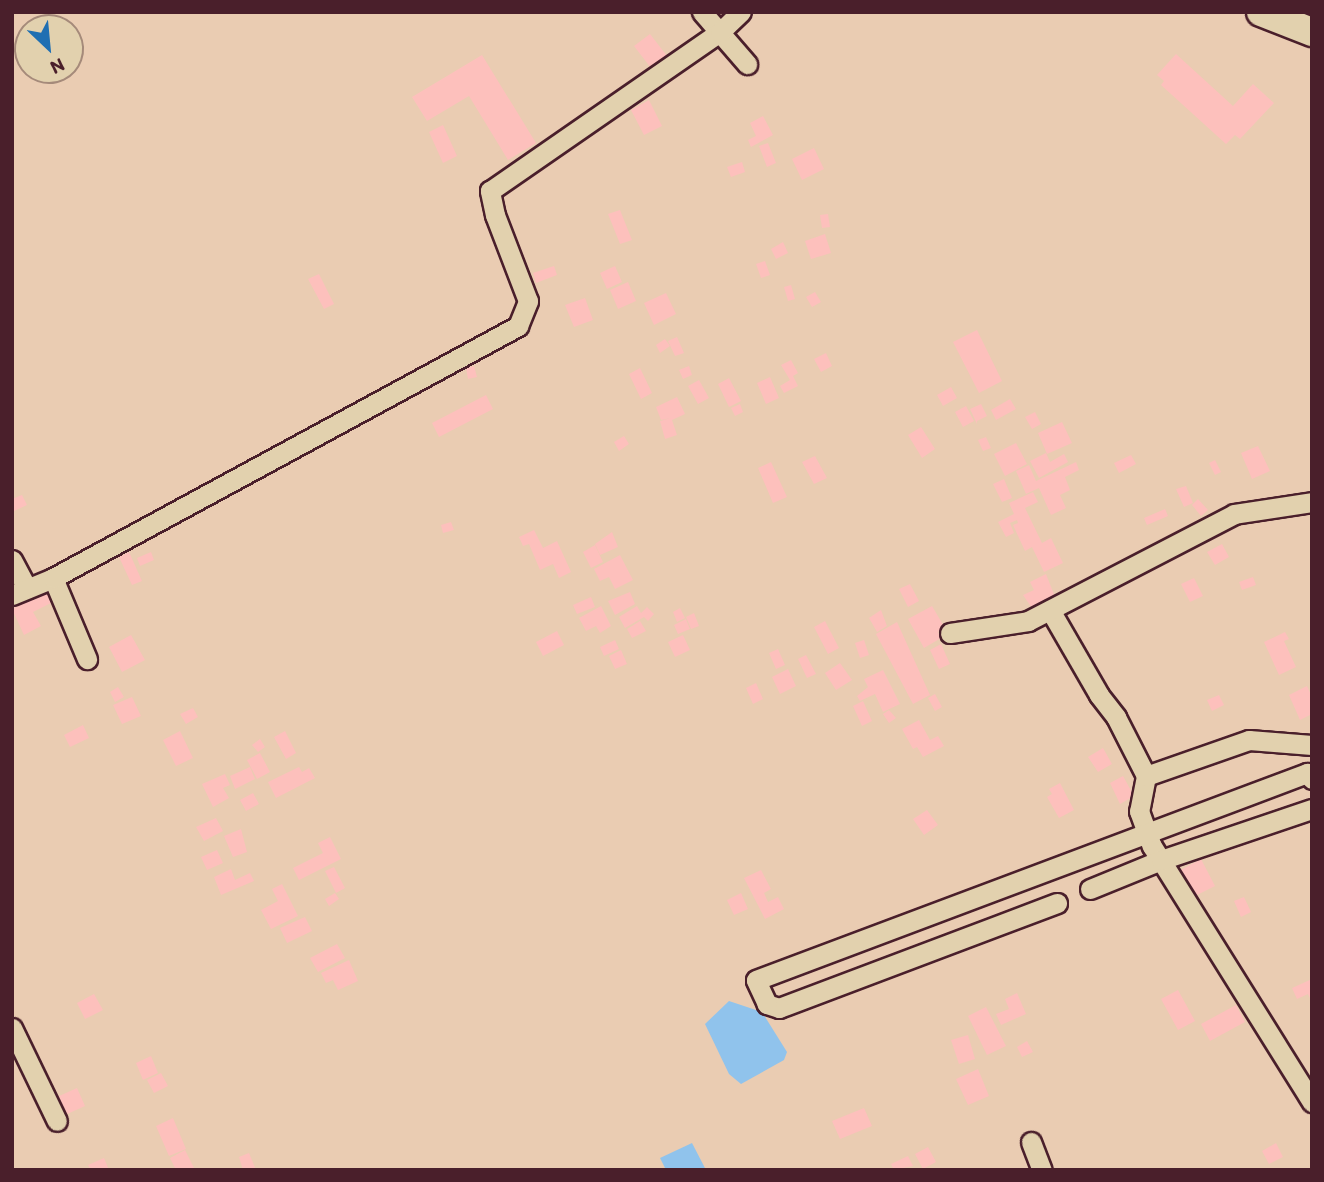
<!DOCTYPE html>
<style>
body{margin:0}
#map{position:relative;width:1324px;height:1182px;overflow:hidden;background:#eaccb2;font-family:Itim,sans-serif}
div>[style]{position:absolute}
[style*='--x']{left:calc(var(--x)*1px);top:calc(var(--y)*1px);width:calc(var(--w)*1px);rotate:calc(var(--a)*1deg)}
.water>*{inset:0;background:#90c3ec}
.building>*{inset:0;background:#fdc0bc}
.roads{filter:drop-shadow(2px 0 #4a1f2b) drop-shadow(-2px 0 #4a1f2b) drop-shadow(0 2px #4a1f2b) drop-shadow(0 -2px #4a1f2b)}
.minor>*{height:19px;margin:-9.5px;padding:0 9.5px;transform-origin:9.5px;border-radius:9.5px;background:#e2d1ae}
.highway>*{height:28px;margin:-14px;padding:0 14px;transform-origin:14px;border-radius:14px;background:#e2d1ae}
span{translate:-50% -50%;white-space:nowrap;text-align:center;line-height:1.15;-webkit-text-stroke:5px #e2d1ae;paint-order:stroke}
.frame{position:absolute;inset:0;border:14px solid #4a1f2b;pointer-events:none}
.north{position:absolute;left:14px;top:14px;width:70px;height:70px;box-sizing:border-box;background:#e2d1ae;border:2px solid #a58a7a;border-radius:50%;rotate:154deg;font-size:19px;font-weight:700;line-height:28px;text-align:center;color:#4a1f2b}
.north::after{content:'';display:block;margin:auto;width:24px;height:32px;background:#1f6fb2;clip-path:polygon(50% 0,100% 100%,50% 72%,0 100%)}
</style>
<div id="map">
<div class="water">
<div style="clip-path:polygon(729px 1001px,762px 1012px,787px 1052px,784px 1060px,741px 1084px,729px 1074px,705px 1024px)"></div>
<div style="clip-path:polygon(692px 1143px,706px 1170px,666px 1170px,660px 1158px)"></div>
</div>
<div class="building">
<div style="clip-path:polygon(650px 34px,667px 56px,651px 68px,634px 46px)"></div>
<div style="clip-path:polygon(1176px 54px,1233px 106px,1253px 84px,1274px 103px,1240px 139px,1235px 135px,1226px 144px,1161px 85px,1164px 81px,1157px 75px)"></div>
<div style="clip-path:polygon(482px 55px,536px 143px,508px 160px,469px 96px,427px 121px,412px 97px)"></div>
<div style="clip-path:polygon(649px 100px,662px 126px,644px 135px,631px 110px)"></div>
<div style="clip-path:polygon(763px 116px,773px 135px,751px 147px,748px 140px,756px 136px,750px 123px)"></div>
<div style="clip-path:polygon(443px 125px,457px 156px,443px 163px,429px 132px)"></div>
<div style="clip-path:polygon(768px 143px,776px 163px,767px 167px,759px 146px)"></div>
<div style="clip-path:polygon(814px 148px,824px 169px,802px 180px,792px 159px)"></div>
<div style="clip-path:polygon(742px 162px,745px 172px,731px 177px,727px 167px)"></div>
<div style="clip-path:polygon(620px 210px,632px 240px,620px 244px,608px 214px)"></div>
<div style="clip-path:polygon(828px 214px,830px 227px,822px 228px,820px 215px)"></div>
<div style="clip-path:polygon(825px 234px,831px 253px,811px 259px,805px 241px)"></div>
<div style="clip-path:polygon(783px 242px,788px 253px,776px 259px,771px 249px)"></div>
<div style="clip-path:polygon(765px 261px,770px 275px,761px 278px,756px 264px)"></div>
<div style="clip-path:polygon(554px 266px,557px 275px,536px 283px,533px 273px)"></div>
<div style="clip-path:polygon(615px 266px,622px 282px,607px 289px,600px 273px)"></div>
<div style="clip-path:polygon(319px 274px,334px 304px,324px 309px,308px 279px)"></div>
<div style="clip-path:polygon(628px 282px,636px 301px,618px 309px,610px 290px)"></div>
<div style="clip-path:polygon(791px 285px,795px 299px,788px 301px,784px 287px)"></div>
<div style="clip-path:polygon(815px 292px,821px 302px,812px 307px,806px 297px)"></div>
<div style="clip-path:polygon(666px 293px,676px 314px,654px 325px,644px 303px)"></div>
<div style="clip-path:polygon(585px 298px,593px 320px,574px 327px,565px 305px)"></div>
<div style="clip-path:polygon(977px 330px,1002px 381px,979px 393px,953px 342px)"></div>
<div style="clip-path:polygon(677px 337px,684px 353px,675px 356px,668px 341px)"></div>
<div style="clip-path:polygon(665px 339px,670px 346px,660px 353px,656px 345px)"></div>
<div style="clip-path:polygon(826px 353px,832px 366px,821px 372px,814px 359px)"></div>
<div style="clip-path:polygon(791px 360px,798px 373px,793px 376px,798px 386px,784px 393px,780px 386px,790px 380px,781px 365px)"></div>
<div style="clip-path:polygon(474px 366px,477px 377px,468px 379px,466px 368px)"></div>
<div style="clip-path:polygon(689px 366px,692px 375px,683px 379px,679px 370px)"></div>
<div style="clip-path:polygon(640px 368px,652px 393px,641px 399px,629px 374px)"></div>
<div style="clip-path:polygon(770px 377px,779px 398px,766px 404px,757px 383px)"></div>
<div style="clip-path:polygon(729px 378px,741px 401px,729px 407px,718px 384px)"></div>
<div style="clip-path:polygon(699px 380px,709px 398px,698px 404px,688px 386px)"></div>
<div style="clip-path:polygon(951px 387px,957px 398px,943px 406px,937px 395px)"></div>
<div style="clip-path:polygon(486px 395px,493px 409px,439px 437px,432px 423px)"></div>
<div style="clip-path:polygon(677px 397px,685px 414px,672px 420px,677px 435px,665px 439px,660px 421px,671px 418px,661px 420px,656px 407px)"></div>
<div style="clip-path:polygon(1010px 399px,1016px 409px,996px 420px,991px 410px)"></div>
<div style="clip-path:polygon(740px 404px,743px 412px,735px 416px,731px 408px)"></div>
<div style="clip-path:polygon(981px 404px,987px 416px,977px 421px,977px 424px,970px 409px)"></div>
<div style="clip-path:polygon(966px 406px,974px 421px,963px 427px,955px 412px)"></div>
<div style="clip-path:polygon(1035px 412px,1041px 424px,1032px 429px,1025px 417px)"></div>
<div style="clip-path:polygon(1062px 422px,1072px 443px,1047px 454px,1038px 433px)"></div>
<div style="clip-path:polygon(921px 427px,935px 449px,922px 458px,908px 435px)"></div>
<div style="clip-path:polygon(624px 436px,629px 444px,619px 451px,614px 442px)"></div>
<div style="clip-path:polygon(986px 437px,991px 448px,983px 451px,978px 440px)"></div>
<div style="clip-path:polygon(1016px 443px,1027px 464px,1005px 476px,994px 454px)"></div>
<div style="clip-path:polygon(1258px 446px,1270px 471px,1252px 479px,1241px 453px)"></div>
<div style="clip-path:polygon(1046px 453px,1050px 462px,1064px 454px,1068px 462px,1039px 478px,1030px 461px)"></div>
<div style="clip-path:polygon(1131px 455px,1136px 464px,1119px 473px,1114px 463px)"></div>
<div style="clip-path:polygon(815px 456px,827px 478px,814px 484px,802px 462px)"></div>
<div style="clip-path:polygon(1215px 460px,1221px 472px,1215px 475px,1209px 463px)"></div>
<div style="clip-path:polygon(771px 462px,787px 497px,773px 503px,758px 468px)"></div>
<div style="clip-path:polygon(1076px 462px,1079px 470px,1065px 477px,1070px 490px,1060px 495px,1066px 508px,1051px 515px,1039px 488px,1026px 494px,1016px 471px,1029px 465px,1036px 481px)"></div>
<div style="clip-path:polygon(1004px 479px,1012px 498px,1002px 502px,993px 484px)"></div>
<div style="clip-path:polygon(1186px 486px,1193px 503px,1184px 507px,1176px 489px)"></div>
<div style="clip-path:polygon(1033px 492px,1038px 502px,1025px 508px,1042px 543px,1051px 538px,1063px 563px,1044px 572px,1032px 547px,1025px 551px,1013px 525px,1018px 523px,1017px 520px,1010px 523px,1014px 533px,1006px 537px,998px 522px,1014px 514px,1009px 503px)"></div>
<div style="clip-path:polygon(22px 495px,27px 505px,12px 512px,12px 499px)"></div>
<div style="clip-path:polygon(1198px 499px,1208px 510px,1201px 516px,1192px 505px)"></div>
<div style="clip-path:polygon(1165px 509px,1168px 516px,1147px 525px,1144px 518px)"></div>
<div style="clip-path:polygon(451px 522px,454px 530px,443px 533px,441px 525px)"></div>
<div style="clip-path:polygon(534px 530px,543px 548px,557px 541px,571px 572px,559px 578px,553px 564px,540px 570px,529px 544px,523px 546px,519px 537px)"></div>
<div style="clip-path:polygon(612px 532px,618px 547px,600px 555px,595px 544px)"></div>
<div style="clip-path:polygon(1222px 544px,1229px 557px,1215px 565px,1207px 552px)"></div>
<div style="clip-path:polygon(595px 545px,603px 562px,591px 568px,583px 552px)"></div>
<div style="clip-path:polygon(129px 552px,142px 581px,132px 585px,119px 557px)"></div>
<div style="clip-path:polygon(151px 552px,154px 560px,140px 566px,137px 558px)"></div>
<div style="clip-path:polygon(620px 555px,633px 580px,615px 589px,609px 577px,600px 581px,594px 569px)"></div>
<div style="clip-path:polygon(1046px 574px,1055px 597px,1032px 608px,1023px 595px,1034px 590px,1030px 582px)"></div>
<div style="clip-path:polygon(1253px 577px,1256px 585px,1242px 590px,1239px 582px)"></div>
<div style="clip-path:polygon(1194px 578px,1203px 596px,1190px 602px,1181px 584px)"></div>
<div style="clip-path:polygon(910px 584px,919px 601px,908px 607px,899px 589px)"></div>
<div style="clip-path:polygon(53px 588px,59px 599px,33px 612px,41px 626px,24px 635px,12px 609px)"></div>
<div style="clip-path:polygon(630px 592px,635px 604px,615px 615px,608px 601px)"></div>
<div style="clip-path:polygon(591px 597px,595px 607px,577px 614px,573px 605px)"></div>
<div style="clip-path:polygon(601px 606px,611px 626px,600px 633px,596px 626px,586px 631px,579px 618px)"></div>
<div style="clip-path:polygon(637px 606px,641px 613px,647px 607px,654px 614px,648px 621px,644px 617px,625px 628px,619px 617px)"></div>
<div style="clip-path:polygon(932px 606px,945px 628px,938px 632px,941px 638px,924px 648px,908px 619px)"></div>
<div style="clip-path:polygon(680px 608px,685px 618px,677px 622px,673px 612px)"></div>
<div style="clip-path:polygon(881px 610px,887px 626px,877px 632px,869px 618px)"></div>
<div style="clip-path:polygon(694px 613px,699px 626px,691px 629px,686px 617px)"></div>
<div style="clip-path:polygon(686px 619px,690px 629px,678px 634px,674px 625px)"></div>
<div style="clip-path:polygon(640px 621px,646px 631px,632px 638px,627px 629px)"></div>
<div style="clip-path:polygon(825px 621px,839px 648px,828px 654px,814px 627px)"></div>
<div style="clip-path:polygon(897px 622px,930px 695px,913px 704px,876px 634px)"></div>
<div style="clip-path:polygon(557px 631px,564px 645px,543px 656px,536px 642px)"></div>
<div style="clip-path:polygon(1285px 632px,1289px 639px,1284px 641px,1296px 667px,1279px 675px,1264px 642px)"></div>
<div style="clip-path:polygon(131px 635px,145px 660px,122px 672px,109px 647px)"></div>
<div style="clip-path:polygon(683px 635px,690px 650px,675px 657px,668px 642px)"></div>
<div style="clip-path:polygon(615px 640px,619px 649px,604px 656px,600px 647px)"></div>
<div style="clip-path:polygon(864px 640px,869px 655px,860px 658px,855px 643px)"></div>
<div style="clip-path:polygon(941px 644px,950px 664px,939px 669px,930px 650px)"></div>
<div style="clip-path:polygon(778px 649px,785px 665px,776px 669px,769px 653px)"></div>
<div style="clip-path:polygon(621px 650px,627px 664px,615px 669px,609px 656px)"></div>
<div style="clip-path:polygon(806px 655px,816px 674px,807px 678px,798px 659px)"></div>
<div style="clip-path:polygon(840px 663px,852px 680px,836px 690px,825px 673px)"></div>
<div style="clip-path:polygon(788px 669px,796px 686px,780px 694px,772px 677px)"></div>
<div style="clip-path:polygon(883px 670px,900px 704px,883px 712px,875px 694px,860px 701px,857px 696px,868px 687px,864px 679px)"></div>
<div style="clip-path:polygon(756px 683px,763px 699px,753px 704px,746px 688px)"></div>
<div style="clip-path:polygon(1307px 686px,1312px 697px,1312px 714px,1300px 720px,1289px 695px)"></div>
<div style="clip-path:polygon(118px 687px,124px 697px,115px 702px,110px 692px)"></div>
<div style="clip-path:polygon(935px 694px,942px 707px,935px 711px,928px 698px)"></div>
<div style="clip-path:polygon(1219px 695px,1224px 705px,1212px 711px,1207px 700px)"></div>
<div style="clip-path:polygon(132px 697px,141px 716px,122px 724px,113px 705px)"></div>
<div style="clip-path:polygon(863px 701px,872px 721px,862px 726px,853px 706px)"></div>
<div style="clip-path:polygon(193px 708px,198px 717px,186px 724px,180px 714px)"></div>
<div style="clip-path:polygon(889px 710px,896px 718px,889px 723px,883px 714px)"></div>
<div style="clip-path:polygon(919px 720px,930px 740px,938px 736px,944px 746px,923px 757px,917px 747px,913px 749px,902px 729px)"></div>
<div style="clip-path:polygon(83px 725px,89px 738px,70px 747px,64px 735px)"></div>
<div style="clip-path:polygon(180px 731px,193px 758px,176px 766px,163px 740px)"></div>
<div style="clip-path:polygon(285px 731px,296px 753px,286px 759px,274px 737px)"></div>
<div style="clip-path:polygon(260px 739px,265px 747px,258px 752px,252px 745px)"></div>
<div style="clip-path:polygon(1103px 748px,1112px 764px,1098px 772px,1088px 757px)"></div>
<div style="clip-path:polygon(260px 753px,270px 772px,257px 779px,247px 760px)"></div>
<div style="clip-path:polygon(250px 767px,255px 779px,235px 789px,230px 776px)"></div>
<div style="clip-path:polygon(299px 767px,302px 772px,309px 768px,315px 778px,276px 798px,268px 782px)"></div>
<div style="clip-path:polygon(225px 774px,230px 785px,223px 788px,229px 798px,213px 807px,202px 784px)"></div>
<div style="clip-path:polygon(1123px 776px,1134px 796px,1120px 804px,1110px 783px)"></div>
<div style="clip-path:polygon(1060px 783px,1074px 810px,1059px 818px,1047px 797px,1052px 794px,1049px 789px)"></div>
<div style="clip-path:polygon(253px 793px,259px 804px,246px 811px,240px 800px)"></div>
<div style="clip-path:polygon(927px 810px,938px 825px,924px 835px,913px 819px)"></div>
<div style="clip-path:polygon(216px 818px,223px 831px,204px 841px,196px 827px)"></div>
<div style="clip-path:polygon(241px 829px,247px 852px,233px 857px,224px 836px)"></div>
<div style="clip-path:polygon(330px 837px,341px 859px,299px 880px,293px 868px,323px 853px,318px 843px)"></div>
<div style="clip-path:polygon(217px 850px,223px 863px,207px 870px,201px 857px)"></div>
<div style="clip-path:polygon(1201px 859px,1215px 886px,1191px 898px,1177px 872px)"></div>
<div style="clip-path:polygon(334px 867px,345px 888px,336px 893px,325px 871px)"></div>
<div style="clip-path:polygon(231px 869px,235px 880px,250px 873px,254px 881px,221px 895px,214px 877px)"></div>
<div style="clip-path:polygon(761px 870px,771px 889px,764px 893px,768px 902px,778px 897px,784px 909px,765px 919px,744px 878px)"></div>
<div style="clip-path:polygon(282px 884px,298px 916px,271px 929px,261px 910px,278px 901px,272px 889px)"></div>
<div style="clip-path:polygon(335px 893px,339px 899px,329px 906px,325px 899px)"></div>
<div style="clip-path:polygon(741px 893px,748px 909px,734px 915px,727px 900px)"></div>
<div style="clip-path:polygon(1244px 897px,1251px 912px,1241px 917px,1234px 901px)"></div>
<div style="clip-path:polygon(305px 917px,312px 931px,287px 943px,280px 928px)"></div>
<div style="clip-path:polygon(337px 944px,345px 958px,318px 972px,310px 958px)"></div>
<div style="clip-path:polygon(349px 960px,358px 981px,338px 990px,333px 980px,326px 983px,321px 973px)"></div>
<div style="clip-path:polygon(1312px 979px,1312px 1002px,1308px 994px,1297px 999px,1292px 988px)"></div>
<div style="clip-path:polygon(1178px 990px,1195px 1021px,1178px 1030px,1161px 999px)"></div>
<div style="clip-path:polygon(1017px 993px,1026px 1014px,1001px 1025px,996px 1014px,1009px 1009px,1005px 999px)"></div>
<div style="clip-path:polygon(94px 994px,103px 1010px,85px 1019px,77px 1003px)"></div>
<div style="clip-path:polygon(1236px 1005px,1245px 1022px,1210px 1041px,1201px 1024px)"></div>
<div style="clip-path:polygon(986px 1007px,1006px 1046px,987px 1055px,968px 1016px)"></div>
<div style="clip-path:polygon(968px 1035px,975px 1059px,959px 1064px,951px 1040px)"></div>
<div style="clip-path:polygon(1027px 1041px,1033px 1052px,1022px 1057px,1017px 1047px)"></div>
<div style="clip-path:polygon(151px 1056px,158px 1073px,143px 1080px,136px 1063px)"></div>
<div style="clip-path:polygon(978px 1069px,989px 1096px,968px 1105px,956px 1079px)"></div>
<div style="clip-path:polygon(161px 1073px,168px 1086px,154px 1093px,147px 1080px)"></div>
<div style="clip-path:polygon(77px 1088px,85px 1106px,65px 1115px,57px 1097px)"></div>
<div style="clip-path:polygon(864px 1108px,872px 1126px,840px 1139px,832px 1121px)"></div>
<div style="clip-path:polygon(173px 1118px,186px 1149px,169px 1156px,156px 1126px)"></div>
<div style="clip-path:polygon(1276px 1143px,1283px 1157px,1269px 1164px,1262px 1151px)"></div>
<div style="clip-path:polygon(928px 1147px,936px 1162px,923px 1169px,915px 1154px)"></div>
<div style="clip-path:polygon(185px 1150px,195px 1170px,176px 1170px,170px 1158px)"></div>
<div style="clip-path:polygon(249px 1153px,256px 1170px,243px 1170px,239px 1157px)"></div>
<div style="clip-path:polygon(908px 1156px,913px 1166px,894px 1170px,891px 1164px)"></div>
<div style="clip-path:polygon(104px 1158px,109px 1170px,91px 1170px,88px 1165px)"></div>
</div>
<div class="roads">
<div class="minor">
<div style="--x:702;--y:12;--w:69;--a:49.1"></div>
<div style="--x:12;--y:560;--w:32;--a:62"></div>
<div style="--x:53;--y:578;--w:88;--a:67.2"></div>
<div style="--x:12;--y:595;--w:44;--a:-22.5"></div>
<div style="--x:53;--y:578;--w:529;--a:-28.45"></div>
<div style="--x:518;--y:326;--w:27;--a:-68"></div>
<div style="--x:528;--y:301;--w:92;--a:-111"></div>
<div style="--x:495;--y:215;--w:25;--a:-102"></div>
<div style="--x:490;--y:191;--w:280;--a:-34.7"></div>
<div style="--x:720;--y:32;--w:29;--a:-44"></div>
<div style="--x:1050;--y:610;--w:98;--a:60"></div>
<div style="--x:1099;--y:695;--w:28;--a:52"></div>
<div style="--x:1116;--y:717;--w:66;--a:63"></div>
<div style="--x:1146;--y:776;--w:36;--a:101"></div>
<div style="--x:1139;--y:811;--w:37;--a:70"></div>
<div style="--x:1152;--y:846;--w:302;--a:58"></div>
<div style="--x:950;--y:633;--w:79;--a:-8.7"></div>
<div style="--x:1028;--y:621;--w:232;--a:-27.4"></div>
<div style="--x:1234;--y:514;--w:79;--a:-8.7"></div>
<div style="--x:1146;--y:776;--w:109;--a:-19.3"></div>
<div style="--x:1249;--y:740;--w:63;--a:4.5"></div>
<div style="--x:1090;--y:889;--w:77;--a:-22.2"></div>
<div style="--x:1161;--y:860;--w:159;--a:-18.7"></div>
<div style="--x:1057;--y:903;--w:297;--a:159.3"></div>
<div style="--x:779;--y:1008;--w:13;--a:-162"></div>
<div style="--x:767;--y:1004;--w:26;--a:-115"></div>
<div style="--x:756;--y:980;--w:589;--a:-20.59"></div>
<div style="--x:1307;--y:773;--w:8;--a:50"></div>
<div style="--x:12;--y:1028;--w:103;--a:64.2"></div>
<div style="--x:1031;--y:1142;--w:30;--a:69"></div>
</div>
<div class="highway">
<div style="--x:1261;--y:12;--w:55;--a:21.4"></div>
</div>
</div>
<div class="frame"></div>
<div class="north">N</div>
</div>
